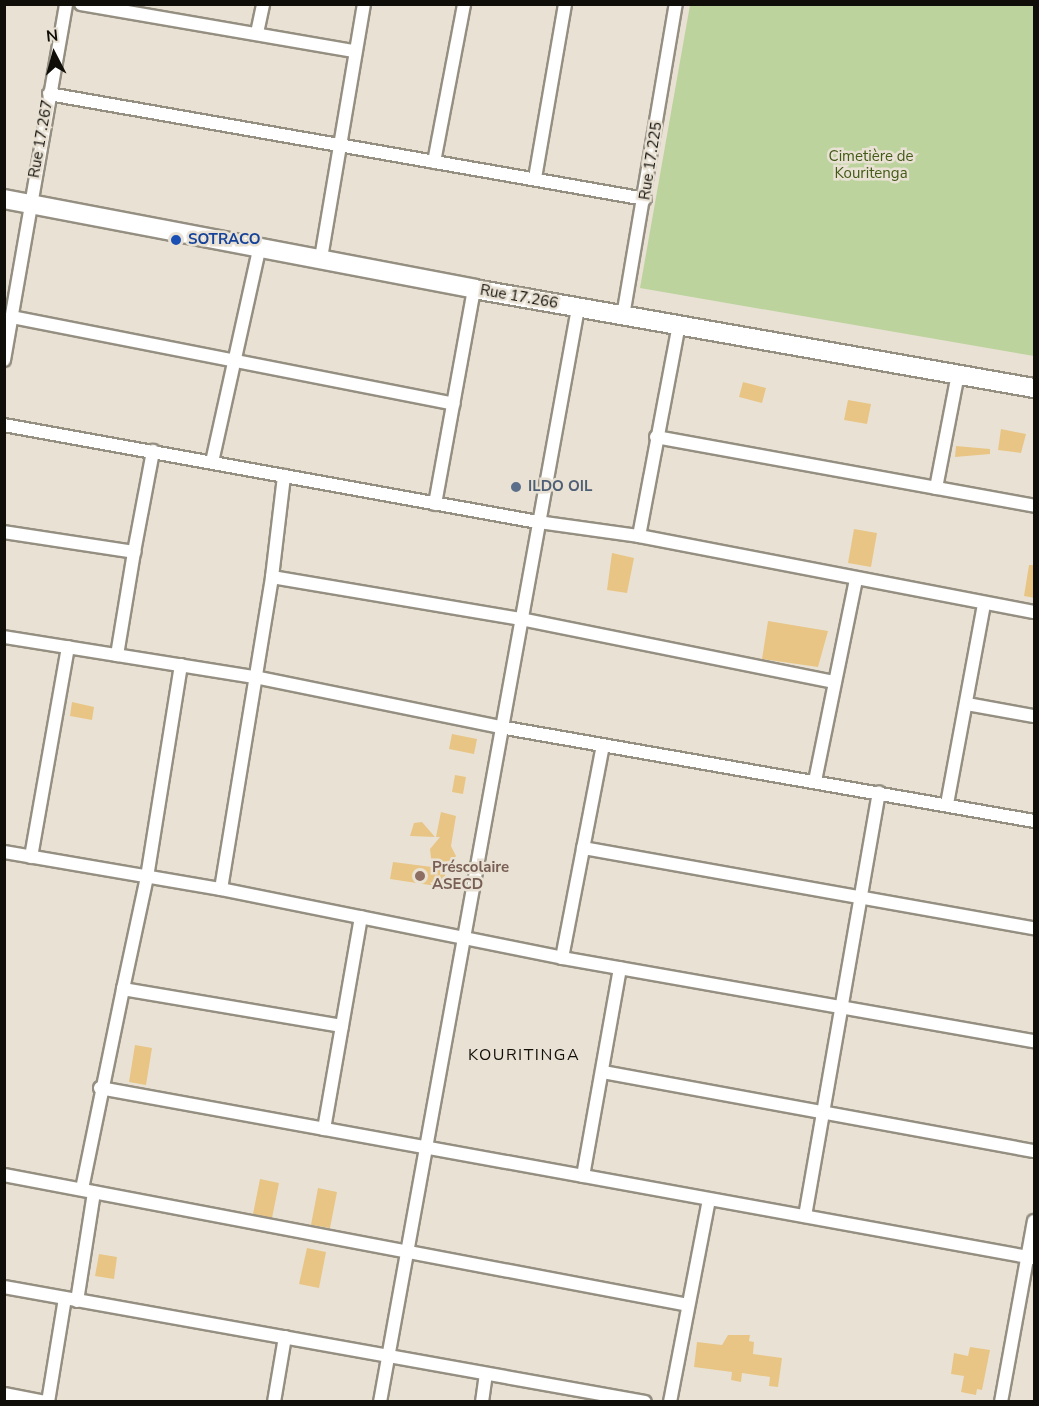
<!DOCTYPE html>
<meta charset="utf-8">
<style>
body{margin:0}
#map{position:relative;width:1039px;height:1406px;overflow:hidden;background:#e9e2d4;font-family:"Nunito Sans",sans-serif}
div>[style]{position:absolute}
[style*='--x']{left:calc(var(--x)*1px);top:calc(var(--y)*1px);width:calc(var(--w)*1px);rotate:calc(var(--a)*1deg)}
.green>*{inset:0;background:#bcd39d}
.building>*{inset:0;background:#e8c584}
.roads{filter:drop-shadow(2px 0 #958f82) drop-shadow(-2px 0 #958f82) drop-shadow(0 2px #958f82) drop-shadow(0 -2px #958f82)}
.street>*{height:12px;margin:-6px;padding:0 6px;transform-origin:6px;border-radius:6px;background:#fff}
.secondary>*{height:18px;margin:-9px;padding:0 9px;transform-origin:9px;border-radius:9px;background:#fff}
.dots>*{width:16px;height:16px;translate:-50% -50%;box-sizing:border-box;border:3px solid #e9e2d4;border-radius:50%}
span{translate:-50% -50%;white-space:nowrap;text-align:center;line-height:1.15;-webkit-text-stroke:5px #e9e2d4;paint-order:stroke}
.street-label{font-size:15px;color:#100e09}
.park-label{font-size:15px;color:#425a15}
.transit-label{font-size:15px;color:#164399;font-weight:700}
.left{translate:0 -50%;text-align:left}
.service-label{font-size:15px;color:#4e5e75;font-weight:700}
.education-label{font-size:15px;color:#785e54;font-weight:700}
.neighbourhood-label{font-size:16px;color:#100e09;letter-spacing:1.5px}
.frame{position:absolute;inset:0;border:6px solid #100e09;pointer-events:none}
.north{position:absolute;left:24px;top:24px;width:60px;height:60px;-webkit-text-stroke:4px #e9e2d4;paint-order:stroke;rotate:354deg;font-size:16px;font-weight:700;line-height:24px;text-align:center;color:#100e09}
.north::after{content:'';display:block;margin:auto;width:21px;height:27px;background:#100e09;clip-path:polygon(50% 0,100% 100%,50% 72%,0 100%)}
</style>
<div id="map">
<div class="green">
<div style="clip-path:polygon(690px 5px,1034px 5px,1034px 356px,640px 288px)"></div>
</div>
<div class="building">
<div style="clip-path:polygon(743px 382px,766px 388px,762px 403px,739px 397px)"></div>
<div style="clip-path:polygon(848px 400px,871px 404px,867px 424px,844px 420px)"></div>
<div style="clip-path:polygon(1001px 429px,1026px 434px,1021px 453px,998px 450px)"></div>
<div style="clip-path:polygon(956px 446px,990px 449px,990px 454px,955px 457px)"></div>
<div style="clip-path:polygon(854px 529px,877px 533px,871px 567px,848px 563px)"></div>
<div style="clip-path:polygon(612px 553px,634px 558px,627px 593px,607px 590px)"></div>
<div style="clip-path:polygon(1029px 565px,1035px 565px,1035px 598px,1024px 596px)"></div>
<div style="clip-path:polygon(768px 621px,828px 631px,818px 667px,762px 659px)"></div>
<div style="clip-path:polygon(72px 702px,94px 707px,92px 720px,70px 716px)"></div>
<div style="clip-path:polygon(452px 734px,477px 739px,474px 754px,449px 749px)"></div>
<div style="clip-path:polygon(455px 775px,466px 777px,463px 794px,452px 792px)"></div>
<div style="clip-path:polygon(441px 812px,456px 816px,451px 846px,456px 856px,446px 870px,443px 887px,390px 879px,393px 862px,432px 867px,430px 849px,440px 837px,436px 837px)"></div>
<div style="clip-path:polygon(422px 822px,435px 837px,410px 836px,414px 823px)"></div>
<div style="clip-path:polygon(135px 1045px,152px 1048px,146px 1085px,129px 1082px)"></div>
<div style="clip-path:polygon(260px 1179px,279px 1183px,272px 1218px,253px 1214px)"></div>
<div style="clip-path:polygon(318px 1188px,337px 1192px,330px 1228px,311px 1225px)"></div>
<div style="clip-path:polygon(307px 1248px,326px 1252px,319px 1288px,299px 1284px)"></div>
<div style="clip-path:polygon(99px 1254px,117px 1257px,114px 1279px,95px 1276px)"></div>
<div style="clip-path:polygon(728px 1335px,750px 1335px,749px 1341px,754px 1342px,753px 1354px,782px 1358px,778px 1387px,769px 1386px,770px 1377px,742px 1373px,741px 1382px,731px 1380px,732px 1372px,694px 1367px,697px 1342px,722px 1345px)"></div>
<div style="clip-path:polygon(970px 1347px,990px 1350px,982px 1390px,977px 1389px,976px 1395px,961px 1392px,964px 1376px,951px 1374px,954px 1353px,968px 1356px)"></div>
</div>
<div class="roads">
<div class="street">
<div style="--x:81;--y:4;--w:277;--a:9.8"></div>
<div style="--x:257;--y:33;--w:30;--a:-78"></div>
<div style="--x:49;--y:94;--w:605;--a:9.99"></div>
<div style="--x:434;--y:162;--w:161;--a:-79.2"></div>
<div style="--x:535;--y:178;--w:177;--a:-80.2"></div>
<div style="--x:321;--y:258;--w:258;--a:-80.4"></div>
<div style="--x:623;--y:316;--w:316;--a:-80.4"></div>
<div style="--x:12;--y:317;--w:450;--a:11.1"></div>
<div style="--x:4;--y:360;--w:361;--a:-80.1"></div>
<div style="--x:4;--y:425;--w:543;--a:10.3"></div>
<div style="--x:538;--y:522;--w:102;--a:7.9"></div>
<div style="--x:639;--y:536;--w:402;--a:10.9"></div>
<div style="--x:656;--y:437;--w:384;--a:10.3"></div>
<div style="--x:212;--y:462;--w:221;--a:-77.5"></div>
<div style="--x:936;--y:488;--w:116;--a:-79.1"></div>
<div style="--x:435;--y:504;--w:219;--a:-79.7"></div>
<div style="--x:4;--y:532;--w:132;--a:8.7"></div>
<div style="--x:134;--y:552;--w:103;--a:-79.3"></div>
<div style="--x:639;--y:536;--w:215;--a:-79.3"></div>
<div style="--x:272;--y:577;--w:253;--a:9.6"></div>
<div style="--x:521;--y:619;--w:319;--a:11.4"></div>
<div style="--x:4;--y:637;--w:254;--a:9.1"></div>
<div style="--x:255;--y:677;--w:250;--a:11.5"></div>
<div style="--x:500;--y:727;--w:542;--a:9.98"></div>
<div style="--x:117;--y:655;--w:104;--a:-80.6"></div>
<div style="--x:181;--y:665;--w:215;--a:99.1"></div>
<div style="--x:147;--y:877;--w:115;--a:102.1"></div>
<div style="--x:123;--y:989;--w:222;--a:9.6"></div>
<div style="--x:967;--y:704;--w:68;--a:10.2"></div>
<div style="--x:815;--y:781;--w:206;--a:-78.5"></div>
<div style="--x:947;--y:804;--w:203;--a:-79.5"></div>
<div style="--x:583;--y:848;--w:458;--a:10.1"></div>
<div style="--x:4;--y:852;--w:220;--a:9.7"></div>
<div style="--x:221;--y:889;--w:348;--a:11.4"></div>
<div style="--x:562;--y:958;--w:479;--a:10"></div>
<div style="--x:31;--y:857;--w:213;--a:-80"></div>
<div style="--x:221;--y:889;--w:316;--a:-80.7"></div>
<div style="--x:272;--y:577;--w:102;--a:-83.2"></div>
<div style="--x:562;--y:958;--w:216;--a:-79.1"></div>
<div style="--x:603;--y:1072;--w:438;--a:10.4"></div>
<div style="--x:100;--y:1088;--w:949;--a:10.32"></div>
<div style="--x:324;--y:1129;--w:215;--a:-80.1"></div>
<div style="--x:4;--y:1175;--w:696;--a:10.76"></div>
<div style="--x:583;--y:1176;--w:211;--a:-79.9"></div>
<div style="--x:82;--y:1189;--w:204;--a:-78.4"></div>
<div style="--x:805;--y:1216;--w:430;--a:-80.1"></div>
<div style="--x:4;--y:1287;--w:651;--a:10.17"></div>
<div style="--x:77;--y:1301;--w:110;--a:-81.1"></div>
<div style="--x:4;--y:1394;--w:43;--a:10.8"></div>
<div style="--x:48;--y:1402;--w:105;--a:-80.7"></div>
<div style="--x:274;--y:1402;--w:66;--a:-80.4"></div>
<div style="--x:380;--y:1402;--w:1112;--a:-79.74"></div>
<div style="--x:482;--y:1402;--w:28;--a:-82"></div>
<div style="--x:670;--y:1402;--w:206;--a:-79.1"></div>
<div style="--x:1001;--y:1402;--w:184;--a:-79.7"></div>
</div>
<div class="secondary">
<div style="--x:4;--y:199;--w:479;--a:10.8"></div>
<div style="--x:474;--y:289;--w:569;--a:10.03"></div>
</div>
</div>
<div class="dots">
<div style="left:176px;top:240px;background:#1a4fb4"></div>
<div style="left:516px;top:487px;background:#5c6f8a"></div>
<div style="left:420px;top:876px;background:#8d6e63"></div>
</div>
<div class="street-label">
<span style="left:41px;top:139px;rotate:-80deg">Rue 17.267</span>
<span style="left:651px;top:161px;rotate:-81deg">Rue 17.225</span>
<span style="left:519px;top:297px;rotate:10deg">Rue 17.266</span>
</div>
<div class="park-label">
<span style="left:871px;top:165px">Cimetière de<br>Kouritenga</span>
</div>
<div class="transit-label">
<span class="left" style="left:188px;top:240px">SOTRACO</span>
</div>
<div class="service-label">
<span class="left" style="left:528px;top:487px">ILDO OIL</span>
</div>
<div class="education-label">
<span class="left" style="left:432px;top:876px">Préscolaire<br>ASECD</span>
</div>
<div class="neighbourhood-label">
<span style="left:524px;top:1055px">KOURITINGA</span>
</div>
<div class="frame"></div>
<div class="north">N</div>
</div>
